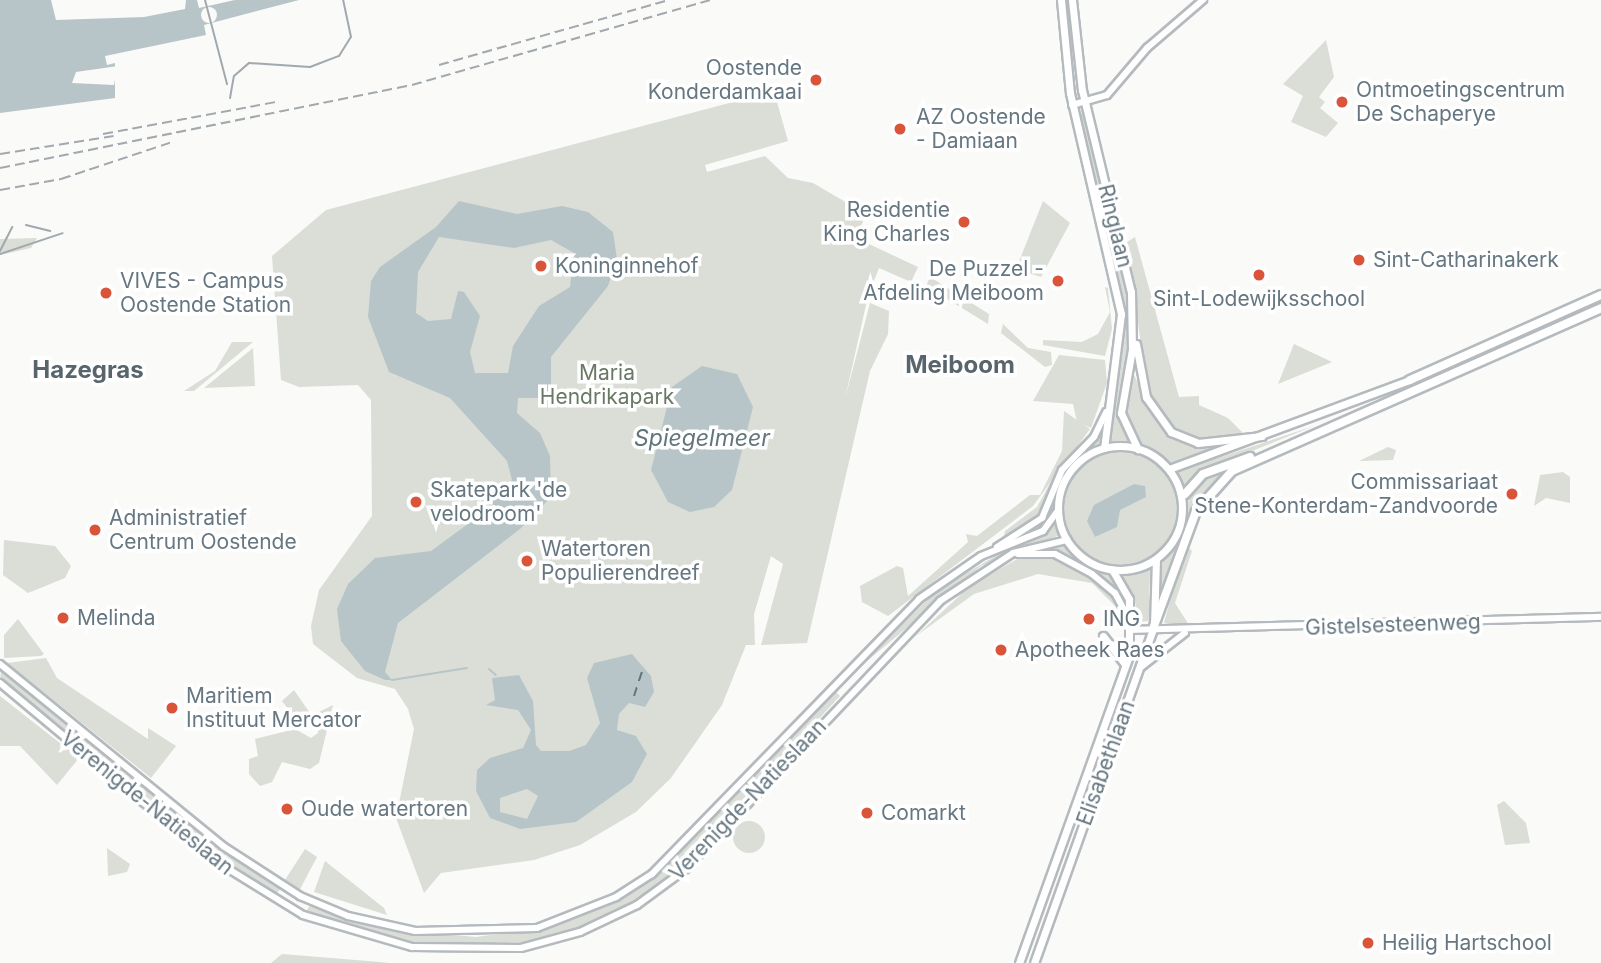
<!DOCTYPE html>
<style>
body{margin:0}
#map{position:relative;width:1601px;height:963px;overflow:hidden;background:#fafaf8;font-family:Inter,sans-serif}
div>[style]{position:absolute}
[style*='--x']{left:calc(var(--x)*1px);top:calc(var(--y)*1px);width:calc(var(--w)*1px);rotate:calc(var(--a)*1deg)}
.green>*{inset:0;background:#daded7}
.round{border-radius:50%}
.water>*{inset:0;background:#b8c5c8}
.pier>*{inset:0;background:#fafaf8}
.stream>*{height:2px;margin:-1px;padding:0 1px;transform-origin:1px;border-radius:1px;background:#b8c5c8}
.ferry>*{height:2px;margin-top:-1px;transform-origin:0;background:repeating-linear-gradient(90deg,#61767a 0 9px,transparent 0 16px)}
.roads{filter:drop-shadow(2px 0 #b4babe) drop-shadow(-2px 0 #b4babe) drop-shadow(0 2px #b4babe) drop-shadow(0 -2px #b4babe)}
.secondary>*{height:6px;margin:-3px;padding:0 3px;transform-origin:3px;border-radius:3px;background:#fff}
.primary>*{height:7px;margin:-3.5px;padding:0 3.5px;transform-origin:3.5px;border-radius:3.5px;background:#fff}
.primary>.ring{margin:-3.5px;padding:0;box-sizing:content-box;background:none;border:7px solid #fff;border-radius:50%}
.highway>*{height:8px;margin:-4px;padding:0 4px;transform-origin:4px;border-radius:4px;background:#fff}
.tram>*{height:2px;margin:-1px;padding:0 1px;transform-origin:1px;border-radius:1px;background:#a1a9ae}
.rail>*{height:2px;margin-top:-1px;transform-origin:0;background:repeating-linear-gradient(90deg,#a1a9ae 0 10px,transparent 0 15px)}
.dots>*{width:19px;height:19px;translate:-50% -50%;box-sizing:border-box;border:4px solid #fff;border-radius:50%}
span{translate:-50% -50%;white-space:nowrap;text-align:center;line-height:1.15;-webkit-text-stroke:7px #fff;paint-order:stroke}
.poi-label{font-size:21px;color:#667781}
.right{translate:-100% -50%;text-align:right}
.left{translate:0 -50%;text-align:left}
.street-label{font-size:21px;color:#667781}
.park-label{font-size:21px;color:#6a7965}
.water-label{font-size:23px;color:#61767a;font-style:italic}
.quarter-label{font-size:24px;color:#58656c;font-weight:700}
</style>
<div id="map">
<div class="green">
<div style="clip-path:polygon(1064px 0,1068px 0,1075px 89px,1069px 56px)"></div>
<div style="clip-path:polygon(1326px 40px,1334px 77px,1319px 97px,1325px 102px,1320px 108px,1338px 123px,1326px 137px,1291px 122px,1303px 96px,1283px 84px)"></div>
<div style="clip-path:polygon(774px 91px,788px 141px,705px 165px,707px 172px,765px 156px,788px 178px,813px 183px,866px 214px,856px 238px,918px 267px,911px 282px,879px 268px,868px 296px,845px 399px,870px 303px,889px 311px,888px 334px,870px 371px,807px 643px,761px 645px,783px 564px,771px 556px,754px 614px,755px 645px,746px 645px,722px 705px,671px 778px,636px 812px,580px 845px,534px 860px,441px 873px,424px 893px,396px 818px,414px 729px,408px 709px,395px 689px,357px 678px,313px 644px,311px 626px,319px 590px,372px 516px,371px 400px,358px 385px,299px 387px,281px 380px,272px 256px,326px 210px)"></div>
<div style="clip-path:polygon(1078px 112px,1084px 114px,1125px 278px,1129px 348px,1118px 411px,1129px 443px,1109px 443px,1125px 317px)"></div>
<div style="clip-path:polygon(1043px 201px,1070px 223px,1041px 277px,1016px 269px)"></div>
<div style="clip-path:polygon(1135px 237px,1179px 397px,1199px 396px,1199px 405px,1228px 418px,1244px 434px,1198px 441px,1172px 430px,1148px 396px,1127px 242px)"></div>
<div style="clip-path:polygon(37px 238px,31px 248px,0 255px,0 239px)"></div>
<div style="clip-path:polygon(930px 277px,989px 314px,988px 324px,926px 286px)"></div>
<div style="clip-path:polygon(1105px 287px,1108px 288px,1112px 329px,1105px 356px,1043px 345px,1043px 340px,1082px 342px,1098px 334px,1110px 312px)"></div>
<div style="clip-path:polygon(1003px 324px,1028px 348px,1051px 352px,1052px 365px,1045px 367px,1001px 333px)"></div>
<div style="clip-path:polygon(232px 342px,253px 342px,194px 391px,184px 391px,215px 371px)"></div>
<div style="clip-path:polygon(1294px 344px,1332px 362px,1278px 384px)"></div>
<div style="clip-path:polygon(253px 348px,255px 386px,204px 388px)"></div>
<div style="clip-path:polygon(1059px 355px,1105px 360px,1107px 383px,1091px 428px,1077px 422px,1073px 404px,1033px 401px)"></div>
<div style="clip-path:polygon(1132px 371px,1155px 417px,1176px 438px,1198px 446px,1234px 442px,1174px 464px,1140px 444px,1124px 419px)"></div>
<div style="clip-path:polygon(1064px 411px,1090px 429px,1033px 506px,888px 616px,862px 602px,860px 586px,897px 566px,903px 568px,908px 596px,968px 542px,966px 534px,977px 536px,1030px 495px,1040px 495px,1062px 451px)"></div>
<div style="clip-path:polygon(1106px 421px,1100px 445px,1061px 478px,1053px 516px,1040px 531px,1021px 537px,1045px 518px,1063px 472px)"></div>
<div style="clip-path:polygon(1314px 426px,1215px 466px,1185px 488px,1175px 472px)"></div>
<div style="clip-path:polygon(1094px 432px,1059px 470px,1041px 516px,1003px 540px,1005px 531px,1037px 507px,1049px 485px,1073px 449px)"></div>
<div style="clip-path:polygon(1388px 447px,1396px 450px,1393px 460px,1359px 461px)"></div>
<div class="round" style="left:1062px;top:450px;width:116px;height:116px"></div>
<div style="clip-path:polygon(1233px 468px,1194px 510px,1157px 607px,1158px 564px,1180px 537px,1192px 486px)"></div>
<div style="clip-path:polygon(1563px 472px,1570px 477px,1570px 503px,1546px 498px,1534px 506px,1540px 475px)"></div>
<div style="clip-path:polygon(1055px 520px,1060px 535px,981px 566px,861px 666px,935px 592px)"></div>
<div style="clip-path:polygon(4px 540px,55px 546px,71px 566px,65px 578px,28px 593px,3px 575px)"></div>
<div style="clip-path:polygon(1062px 543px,1087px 565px,1113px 576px,1124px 596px,1076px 562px,1036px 548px)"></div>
<div style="clip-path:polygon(1185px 544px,1192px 551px,1175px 603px,1189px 625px,1164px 623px)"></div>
<div style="clip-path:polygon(1024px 555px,1050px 555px,1100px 581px,1114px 593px,1124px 622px,1107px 623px,1118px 609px,1092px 583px,1038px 574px,974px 594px,916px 636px,970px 586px)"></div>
<div style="clip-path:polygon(1150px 568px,1149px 621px,1138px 622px,1134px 595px,1121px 575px)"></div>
<div style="clip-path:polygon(18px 619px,44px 654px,41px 656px,4px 658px,4px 635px)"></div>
<div style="clip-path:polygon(46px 658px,57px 678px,148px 739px,148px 728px,176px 746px,151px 778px,7px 663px)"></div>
<div style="clip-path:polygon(1px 670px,212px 842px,280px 889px,276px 895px,203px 846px,0 680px)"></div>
<div style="clip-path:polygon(294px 690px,312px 716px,302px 727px,282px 701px)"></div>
<div style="clip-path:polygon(835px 691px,840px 696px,687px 862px,627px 906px,578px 929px,517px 944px,447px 947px,397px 941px,306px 913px,309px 906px,383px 928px,476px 937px,547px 927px,605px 907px,670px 863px)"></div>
<div style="clip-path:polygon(0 696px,79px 758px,57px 785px,20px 746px,0 746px)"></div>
<div style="clip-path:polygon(333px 705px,319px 763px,310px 769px,282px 762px,272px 782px,260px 786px,249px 774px,249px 759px,258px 756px,255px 739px,295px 729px,311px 738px,318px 733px,319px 712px)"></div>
<div style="clip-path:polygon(1504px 801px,1526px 823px,1530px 843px,1505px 845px,1497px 805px)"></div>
<div class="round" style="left:733px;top:821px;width:32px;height:32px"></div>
<div style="clip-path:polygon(107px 848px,130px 864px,127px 872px,108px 876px)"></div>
<div style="clip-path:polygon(305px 849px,317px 857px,299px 891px,285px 880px)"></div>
<div style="clip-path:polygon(325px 861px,384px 908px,387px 915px,314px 892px)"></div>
<div style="clip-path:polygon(282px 954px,380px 962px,389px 963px,271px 963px)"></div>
</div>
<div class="water">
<div style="clip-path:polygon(0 0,51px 0,56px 20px,144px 17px,185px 9px,186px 0,197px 0,199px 8px,235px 0,299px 0,204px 25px,206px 35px,105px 56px,107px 65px,115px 63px,115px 98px,0 113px)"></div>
<div style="clip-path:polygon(evenodd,459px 201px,517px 214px,562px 206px,588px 212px,613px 232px,617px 259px,608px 286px,551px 357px,551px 398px,518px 398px,517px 413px,540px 433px,550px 456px,551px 497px,520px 529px,398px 623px,385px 672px,392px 680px,385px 680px,365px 671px,341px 641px,337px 609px,348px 584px,375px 558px,431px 551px,476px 518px,512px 480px,507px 461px,450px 398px,389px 372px,368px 317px,371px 281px,380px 267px,436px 227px,459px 201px,439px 237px,514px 248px,551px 240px,574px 253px,570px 287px,539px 306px,513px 346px,508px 373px,475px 373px,470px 352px,480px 316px,464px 292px,458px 291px,451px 319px,428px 321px,416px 313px,418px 272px,439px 237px)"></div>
<div style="clip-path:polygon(702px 366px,737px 374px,753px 407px,732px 490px,714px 507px,690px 512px,668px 502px,651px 470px,672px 387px)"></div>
<div style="clip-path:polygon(1134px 484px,1145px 486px,1146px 497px,1120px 510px,1117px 527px,1095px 537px,1087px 521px,1094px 505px)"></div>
<div style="clip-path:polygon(evenodd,632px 654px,651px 676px,654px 692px,645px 707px,629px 703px,619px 714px,617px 730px,636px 736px,647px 754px,632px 782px,576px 822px,520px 829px,490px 818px,476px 791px,477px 770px,490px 758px,523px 748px,531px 730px,518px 710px,486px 705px,495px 700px,492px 678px,519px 675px,533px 701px,536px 745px,541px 751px,569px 751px,586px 745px,600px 723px,587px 678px,594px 663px,632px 654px,527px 789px,538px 796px,527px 819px,500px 812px,500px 798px,527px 789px)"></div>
</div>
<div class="pier">
<div class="round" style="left:201px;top:7px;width:16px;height:16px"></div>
<div style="clip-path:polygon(118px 66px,114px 85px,72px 83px,76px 72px)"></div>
</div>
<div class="stream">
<div style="--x:489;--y:669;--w:9;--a:41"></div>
<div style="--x:392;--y:680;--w:76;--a:-9.1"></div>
</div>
<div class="ferry">
<div style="--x:634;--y:696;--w:32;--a:-72"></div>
</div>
<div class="roads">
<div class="secondary">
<div style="--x:1072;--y:105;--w:36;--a:-16"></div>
<div style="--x:1107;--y:95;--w:62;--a:-49.6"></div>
<div style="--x:1147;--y:48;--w:74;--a:-40.6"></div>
<div style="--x:997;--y:547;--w:54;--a:-32.8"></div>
<div style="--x:1042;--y:518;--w:52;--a:-67.4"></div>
<div style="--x:1062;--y:470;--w:46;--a:-45.9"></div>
<div style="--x:1094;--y:437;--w:28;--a:-64"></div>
<div style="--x:1018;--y:554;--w:37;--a:0"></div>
<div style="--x:1055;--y:554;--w:42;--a:28.4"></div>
<div style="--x:1092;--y:574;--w:30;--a:40"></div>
<div style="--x:1115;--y:593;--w:26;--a:62"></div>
<div style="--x:1131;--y:630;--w:470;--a:-1.6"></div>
<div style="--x:0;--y:664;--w:288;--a:39.2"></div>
<div style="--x:223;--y:846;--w:92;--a:33"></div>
<div style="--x:300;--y:896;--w:52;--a:22.6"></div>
<div style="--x:348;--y:916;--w:69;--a:12.6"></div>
<div style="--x:415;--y:931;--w:122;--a:-1.4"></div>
<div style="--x:537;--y:928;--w:85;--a:-21.4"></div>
<div style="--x:616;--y:897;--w:43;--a:-32.6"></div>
<div style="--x:652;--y:874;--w:383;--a:-45.8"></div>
<div style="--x:919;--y:599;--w:75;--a:-34.7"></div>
<div style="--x:981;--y:556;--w:67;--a:-22"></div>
<div style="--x:1043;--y:531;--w:26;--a:-54"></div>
<div style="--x:1140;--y:668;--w:57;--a:-37.9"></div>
<div style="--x:0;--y:683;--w:272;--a:39.8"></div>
<div style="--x:209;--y:857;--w:110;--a:31.7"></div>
<div style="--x:303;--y:915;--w:114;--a:16.4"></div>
<div style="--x:412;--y:947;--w:109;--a:0.5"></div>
<div style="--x:521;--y:948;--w:61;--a:-15.2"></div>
<div style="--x:580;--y:932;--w:63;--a:-25.3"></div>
<div style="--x:637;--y:905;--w:61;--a:-36.3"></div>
<div style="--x:686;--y:869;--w:369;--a:-46.5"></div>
<div style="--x:940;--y:601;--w:87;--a:-33.3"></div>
<div style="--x:1013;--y:553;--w:56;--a:-13.5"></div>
</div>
<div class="primary">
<div style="--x:1061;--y:0;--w:93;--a:84.5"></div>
<div style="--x:1070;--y:93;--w:227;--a:77"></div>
<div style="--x:1121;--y:314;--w:135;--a:97.2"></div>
<div style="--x:1072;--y:0;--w:91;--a:83.7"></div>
<div style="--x:1082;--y:90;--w:208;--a:76.4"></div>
<div style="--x:1131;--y:292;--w:57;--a:89"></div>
<div style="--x:1132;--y:349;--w:65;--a:99.8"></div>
<div style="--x:1121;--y:413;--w:40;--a:65"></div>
<div style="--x:1136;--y:344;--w:54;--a:79.3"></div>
<div style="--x:1146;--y:397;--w:43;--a:54.5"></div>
<div style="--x:1171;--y:432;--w:29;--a:22"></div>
<div style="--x:1198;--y:443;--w:64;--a:-6.2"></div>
<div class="ring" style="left:1058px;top:446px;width:117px;height:117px"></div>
<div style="--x:1169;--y:469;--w:257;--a:-20.3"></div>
<div style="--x:1103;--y:636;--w:36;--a:52"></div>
<div style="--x:1019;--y:963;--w:327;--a:-70.3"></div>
<div style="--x:1129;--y:655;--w:56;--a:-90"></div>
<div style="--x:1129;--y:599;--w:34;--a:-120"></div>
<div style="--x:1034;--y:963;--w:358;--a:-70.4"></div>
<div style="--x:1154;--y:626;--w:66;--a:-88.3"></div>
</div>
<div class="highway">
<div style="--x:1410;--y:380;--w:209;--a:-24"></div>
<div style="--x:1185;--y:494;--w:27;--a:-48"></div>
<div style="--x:1203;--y:474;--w:50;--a:-19.9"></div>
<div style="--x:1154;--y:626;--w:122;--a:-69.9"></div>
<div style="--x:1196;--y:511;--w:54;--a:-48"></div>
<div style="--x:1232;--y:471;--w:403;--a:-23.8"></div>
</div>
</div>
<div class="tram">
<div style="--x:205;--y:0;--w:87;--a:75.3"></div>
<div style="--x:230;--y:98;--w:22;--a:-80"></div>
<div style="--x:234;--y:76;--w:20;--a:-41"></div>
<div style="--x:249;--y:63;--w:61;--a:3.8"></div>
<div style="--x:310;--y:67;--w:31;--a:-21"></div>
<div style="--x:339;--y:56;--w:22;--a:-58"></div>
<div style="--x:351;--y:37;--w:38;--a:-102"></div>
<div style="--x:26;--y:225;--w:25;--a:14"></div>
<div style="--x:0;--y:251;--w:27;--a:-63"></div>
<div style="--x:0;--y:254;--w:66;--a:-18.4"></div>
</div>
<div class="rail">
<div style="--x:439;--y:65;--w:238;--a:-15.8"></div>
<div style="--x:103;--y:134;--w:175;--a:-10.5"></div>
<div style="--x:0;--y:154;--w:115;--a:-9"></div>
<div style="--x:0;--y:168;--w:420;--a:-11.4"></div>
<div style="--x:412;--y:85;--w:311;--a:-15.9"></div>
<div style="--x:0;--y:190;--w:62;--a:-10.2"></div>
<div style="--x:61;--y:179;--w:120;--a:-18.4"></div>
</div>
<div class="dots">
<div style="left:816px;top:80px;background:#d95439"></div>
<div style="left:1342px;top:102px;background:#d95439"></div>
<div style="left:900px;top:129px;background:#d95439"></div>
<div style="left:964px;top:222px;background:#d95439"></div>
<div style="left:1359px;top:260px;background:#d95439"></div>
<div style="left:541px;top:266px;background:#d95439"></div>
<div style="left:1259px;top:275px;background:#d95439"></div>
<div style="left:1058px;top:281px;background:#d95439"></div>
<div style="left:106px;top:293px;background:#d95439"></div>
<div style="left:1512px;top:494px;background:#d95439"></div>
<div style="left:416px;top:502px;background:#d95439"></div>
<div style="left:95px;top:530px;background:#d95439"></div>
<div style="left:527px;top:561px;background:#d95439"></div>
<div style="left:63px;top:618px;background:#d95439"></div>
<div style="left:1089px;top:619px;background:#d95439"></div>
<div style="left:1001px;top:650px;background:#d95439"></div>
<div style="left:172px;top:708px;background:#d95439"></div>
<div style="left:287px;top:809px;background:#d95439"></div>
<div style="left:867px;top:813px;background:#d95439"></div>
<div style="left:1368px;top:943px;background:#d95439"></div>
</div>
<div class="poi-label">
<span class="right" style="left:802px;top:80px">Oostende<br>Konderdamkaai</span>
<span class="left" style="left:1356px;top:102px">Ontmoetingscentrum<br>De Schaperye</span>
<span class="left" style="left:916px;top:129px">AZ Oostende<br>- Damiaan</span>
<span class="right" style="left:950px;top:222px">Residentie<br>King Charles</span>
<span class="left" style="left:1373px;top:260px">Sint-Catharinakerk</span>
<span class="left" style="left:555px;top:266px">Koninginnehof</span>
<span class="right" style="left:1044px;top:281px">De Puzzel -<br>Afdeling Meiboom</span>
<span class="left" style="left:120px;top:293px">VIVES - Campus<br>Oostende Station</span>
<span style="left:1259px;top:299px">Sint-Lodewijksschool</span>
<span class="right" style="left:1498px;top:494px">Commissariaat<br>Stene-Konterdam-Zandvoorde</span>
<span class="left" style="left:430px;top:502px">Skatepark 'de<br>velodroom'</span>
<span class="left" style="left:109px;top:530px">Administratief<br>Centrum Oostende</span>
<span class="left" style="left:541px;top:561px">Watertoren<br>Populierendreef</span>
<span class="left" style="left:77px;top:618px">Melinda</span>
<span class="left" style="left:1103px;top:619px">ING</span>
<span class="left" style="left:1015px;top:650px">Apotheek Raes</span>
<span class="left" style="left:186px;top:708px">Maritiem<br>Instituut Mercator</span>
<span class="left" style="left:301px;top:809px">Oude watertoren</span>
<span class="left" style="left:881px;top:813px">Comarkt</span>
<span class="left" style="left:1382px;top:943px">Heilig Hartschool</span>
</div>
<div class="street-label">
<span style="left:1115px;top:226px;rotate:76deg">Ringlaan</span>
<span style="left:1393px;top:625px;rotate:-2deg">Gistelsesteenweg</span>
<span style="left:1106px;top:763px;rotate:-70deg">Elisabethlaan</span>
<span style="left:748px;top:800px;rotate:-46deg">Verenigde-Natieslaan</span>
<span style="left:147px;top:803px;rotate:39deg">Verenigde-Natieslaan</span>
</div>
<div class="park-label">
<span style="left:607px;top:385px">Maria<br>Hendrikapark</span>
</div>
<div class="water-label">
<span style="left:702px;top:438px">Spiegelmeer</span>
</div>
<div class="quarter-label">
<span style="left:960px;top:365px">Meiboom</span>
<span style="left:88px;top:370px">Hazegras</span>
</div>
</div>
